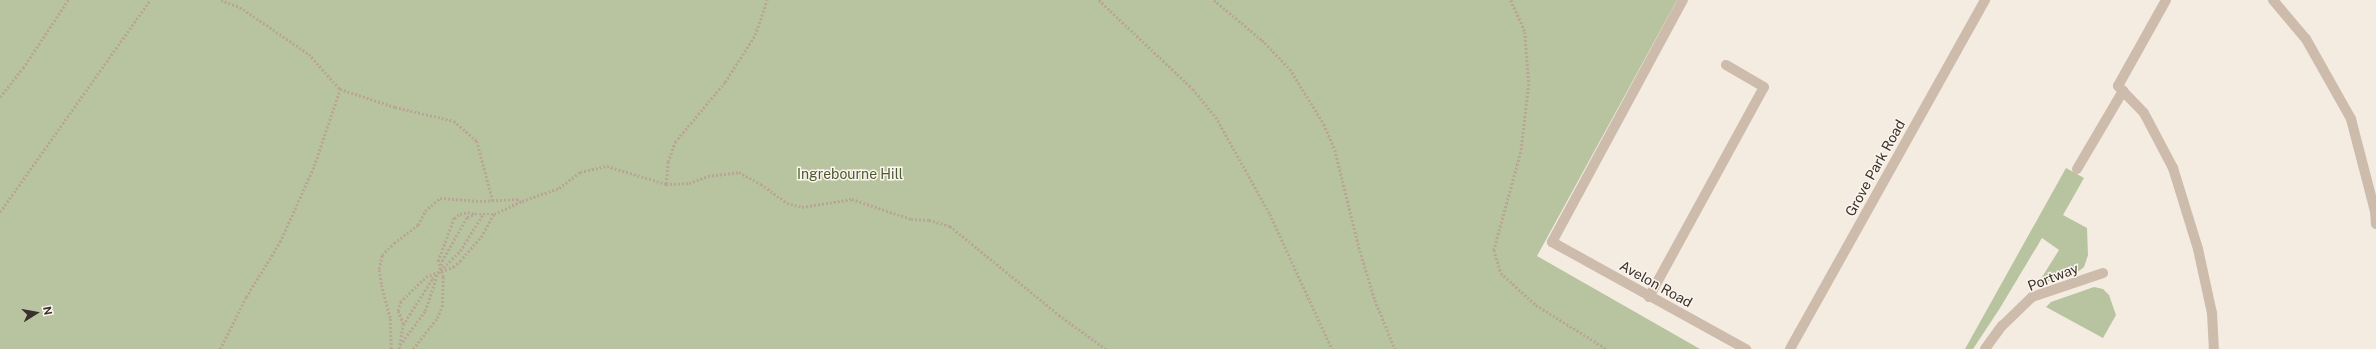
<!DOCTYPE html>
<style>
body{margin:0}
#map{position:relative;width:2376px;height:349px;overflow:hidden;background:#f4ebe1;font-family:"Public Sans",sans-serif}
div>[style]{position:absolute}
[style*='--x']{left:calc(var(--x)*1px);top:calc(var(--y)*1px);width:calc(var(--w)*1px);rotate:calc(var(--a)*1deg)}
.green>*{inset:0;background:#b8c4a0}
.path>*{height:2.5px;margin-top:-1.25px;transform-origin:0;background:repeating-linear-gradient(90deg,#b9a596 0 2px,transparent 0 4px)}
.service>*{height:10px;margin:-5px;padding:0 5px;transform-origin:5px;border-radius:5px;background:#cdbbac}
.minor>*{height:10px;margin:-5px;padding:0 5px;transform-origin:5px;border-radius:5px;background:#cdbbac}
span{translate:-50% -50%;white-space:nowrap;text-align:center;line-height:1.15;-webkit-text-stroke:3px #fbf5ee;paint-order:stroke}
.street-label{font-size:14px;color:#3b302b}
.park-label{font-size:14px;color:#4a5a2e}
.north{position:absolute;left:16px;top:293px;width:40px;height:40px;-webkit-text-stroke:3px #fbf5ee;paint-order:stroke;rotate:79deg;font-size:11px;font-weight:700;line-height:16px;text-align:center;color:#3b302b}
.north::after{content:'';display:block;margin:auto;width:14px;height:18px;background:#3b302b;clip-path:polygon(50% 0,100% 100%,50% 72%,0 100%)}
</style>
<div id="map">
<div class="green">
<div style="clip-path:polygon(0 0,1677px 0,1537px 256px,1700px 349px,0 349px)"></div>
<div style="clip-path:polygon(2066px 168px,2084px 178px,2063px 215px,2087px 228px,2088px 255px,2084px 267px,2079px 271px,2037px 285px,2059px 250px,2042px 238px,2000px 308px,1973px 349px,1965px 349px)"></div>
<div style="clip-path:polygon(2094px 287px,2103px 289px,2109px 295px,2116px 315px,2103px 338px,2046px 307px,2051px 302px)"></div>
</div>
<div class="path">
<div style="--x:221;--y:0;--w:20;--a:20"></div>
<div style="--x:240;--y:7;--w:83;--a:34.3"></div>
<div style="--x:309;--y:54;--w:47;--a:48.5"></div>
<div style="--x:340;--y:89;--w:58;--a:18.1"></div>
<div style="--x:395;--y:107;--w:61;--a:13.3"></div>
<div style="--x:454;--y:121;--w:30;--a:41"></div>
<div style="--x:477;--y:141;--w:62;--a:75.1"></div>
<div style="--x:1099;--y:0;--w:129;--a:43.4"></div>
<div style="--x:1193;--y:89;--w:36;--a:51"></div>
<div style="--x:1216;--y:117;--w:111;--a:60.9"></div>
<div style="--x:1270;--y:214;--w:149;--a:65.3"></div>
<div style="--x:1214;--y:0;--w:62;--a:39.8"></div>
<div style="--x:1262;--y:40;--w:40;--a:46"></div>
<div style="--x:1290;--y:69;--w:65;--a:58.3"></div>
<div style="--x:1324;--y:124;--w:28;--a:67"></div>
<div style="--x:1335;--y:150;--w:104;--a:76.1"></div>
<div style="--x:1360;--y:251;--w:51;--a:73"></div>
<div style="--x:1375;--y:300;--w:53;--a:67.8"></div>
<div style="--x:1511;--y:0;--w:35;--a:66"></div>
<div style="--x:1525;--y:32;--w:52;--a:85.6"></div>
<div style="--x:1529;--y:84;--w:68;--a:96.7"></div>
<div style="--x:1521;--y:152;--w:102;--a:105.4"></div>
<div style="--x:1494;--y:250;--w:24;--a:73"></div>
<div style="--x:1501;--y:273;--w:47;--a:42.4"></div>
<div style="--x:1536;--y:305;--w:84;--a:31.8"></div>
<div style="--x:0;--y:97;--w:37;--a:-52"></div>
<div style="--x:23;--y:68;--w:82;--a:-56.5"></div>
<div style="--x:666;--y:184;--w:22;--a:-85"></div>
<div style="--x:668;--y:162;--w:21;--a:-71"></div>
<div style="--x:675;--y:142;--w:78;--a:-50.2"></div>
<div style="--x:725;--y:82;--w:56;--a:-57.4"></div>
<div style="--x:755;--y:35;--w:37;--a:-71"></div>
<div style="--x:0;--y:212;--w:260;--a:-54.7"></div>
<div style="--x:441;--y:271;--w:13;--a:-18"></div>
<div style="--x:453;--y:267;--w:9;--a:-41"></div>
<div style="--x:460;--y:261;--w:32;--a:-49"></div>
<div style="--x:481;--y:237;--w:26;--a:-61"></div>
<div style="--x:403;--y:324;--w:14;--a:-111"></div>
<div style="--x:398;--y:311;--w:9;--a:-77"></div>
<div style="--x:400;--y:302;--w:36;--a:-44"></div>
<div style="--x:426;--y:277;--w:12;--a:-24"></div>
<div style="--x:400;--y:345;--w:42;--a:-53.7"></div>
<div style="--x:425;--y:311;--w:53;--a:-71.2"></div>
<div style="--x:442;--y:261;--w:51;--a:-60.4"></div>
<div style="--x:467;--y:217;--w:9;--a:-21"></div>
<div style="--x:475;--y:214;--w:19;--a:0"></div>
<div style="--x:494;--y:214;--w:31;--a:-25"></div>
<div style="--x:522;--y:201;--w:39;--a:-19"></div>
<div style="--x:559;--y:188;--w:26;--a:-37"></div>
<div style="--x:580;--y:172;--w:28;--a:-13"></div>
<div style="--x:607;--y:166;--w:62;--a:17"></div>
<div style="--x:666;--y:184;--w:23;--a:-2"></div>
<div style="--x:689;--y:183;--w:20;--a:-20"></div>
<div style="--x:708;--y:176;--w:31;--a:-7"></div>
<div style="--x:739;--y:172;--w:25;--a:29"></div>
<div style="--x:761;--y:184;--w:32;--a:36"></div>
<div style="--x:787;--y:203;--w:16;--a:15"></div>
<div style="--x:802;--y:207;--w:51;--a:-9.1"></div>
<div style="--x:852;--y:199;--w:62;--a:18.7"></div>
<div style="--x:911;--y:219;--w:18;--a:3"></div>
<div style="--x:929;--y:220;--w:22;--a:16"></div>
<div style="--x:950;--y:226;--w:141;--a:39.2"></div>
<div style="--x:1059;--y:315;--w:58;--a:35.9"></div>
<div style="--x:220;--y:349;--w:58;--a:-63.4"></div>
<div style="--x:246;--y:297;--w:65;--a:-58.3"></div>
<div style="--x:280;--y:242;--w:83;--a:-65.9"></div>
<div style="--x:314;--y:166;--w:81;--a:-71.3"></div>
<div style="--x:391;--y:349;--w:31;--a:-92"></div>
<div style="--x:390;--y:318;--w:35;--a:-105"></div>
<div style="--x:381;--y:284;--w:15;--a:-98"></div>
<div style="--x:379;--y:269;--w:14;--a:-78"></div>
<div style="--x:382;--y:255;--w:17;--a:-45"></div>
<div style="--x:394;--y:243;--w:30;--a:-37"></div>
<div style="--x:418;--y:225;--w:16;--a:-63"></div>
<div style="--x:425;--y:211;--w:20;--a:-41"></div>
<div style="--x:440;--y:198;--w:40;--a:4.3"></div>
<div style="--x:480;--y:201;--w:37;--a:-3"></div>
<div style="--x:517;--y:199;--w:4;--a:27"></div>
<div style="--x:399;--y:349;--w:24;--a:-81"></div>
<div style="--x:403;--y:325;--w:54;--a:-57.8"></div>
<div style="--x:432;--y:279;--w:40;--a:-45"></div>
<div style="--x:460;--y:251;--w:44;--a:-58.1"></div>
<div style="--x:413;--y:349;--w:39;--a:-52"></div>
<div style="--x:437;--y:318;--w:12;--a:-66"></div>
<div style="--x:442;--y:307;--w:30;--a:-88"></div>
<div style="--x:443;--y:277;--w:17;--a:-107"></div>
<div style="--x:438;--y:261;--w:46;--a:-69.6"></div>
<div style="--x:454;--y:218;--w:7;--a:-34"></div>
<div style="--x:460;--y:214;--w:8;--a:-14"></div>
<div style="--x:468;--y:212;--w:7;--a:16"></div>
</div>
<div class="service">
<div style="--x:2166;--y:0;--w:98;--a:119.2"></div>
<div style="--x:2118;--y:86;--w:37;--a:46"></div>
<div style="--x:2144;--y:113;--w:62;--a:62.2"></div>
<div style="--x:2173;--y:168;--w:85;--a:72.8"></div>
<div style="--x:2198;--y:249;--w:66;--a:77.7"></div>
<div style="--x:2212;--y:313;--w:36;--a:87"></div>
<div style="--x:2077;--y:169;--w:91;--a:-59.5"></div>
<div style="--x:1552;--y:242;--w:275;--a:-61.6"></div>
<div style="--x:1649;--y:297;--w:239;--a:-61.3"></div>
<div style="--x:1764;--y:87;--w:44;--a:-149.9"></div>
</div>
<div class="minor">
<div style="--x:2273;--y:0;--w:51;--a:49.8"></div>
<div style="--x:2306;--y:39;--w:92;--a:60.6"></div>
<div style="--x:2351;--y:119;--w:95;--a:75.4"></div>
<div style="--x:2375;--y:211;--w:13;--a:86"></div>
<div style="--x:1552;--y:242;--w:222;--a:28.9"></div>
<div style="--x:1790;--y:349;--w:400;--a:-60.8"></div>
<div style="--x:1985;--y:349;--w:29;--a:-54"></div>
<div style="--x:2002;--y:326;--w:42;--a:-44"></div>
<div style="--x:2032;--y:297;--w:75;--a:-18.7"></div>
</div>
<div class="street-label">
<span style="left:1875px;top:168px;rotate:-61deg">Grove Park Road</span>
<span style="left:2053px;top:277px;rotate:-21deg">Portway</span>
<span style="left:1656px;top:284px;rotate:29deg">Avelon Road</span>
</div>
<div class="park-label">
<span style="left:850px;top:174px">Ingrebourne Hill</span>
</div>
<div class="north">N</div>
</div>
